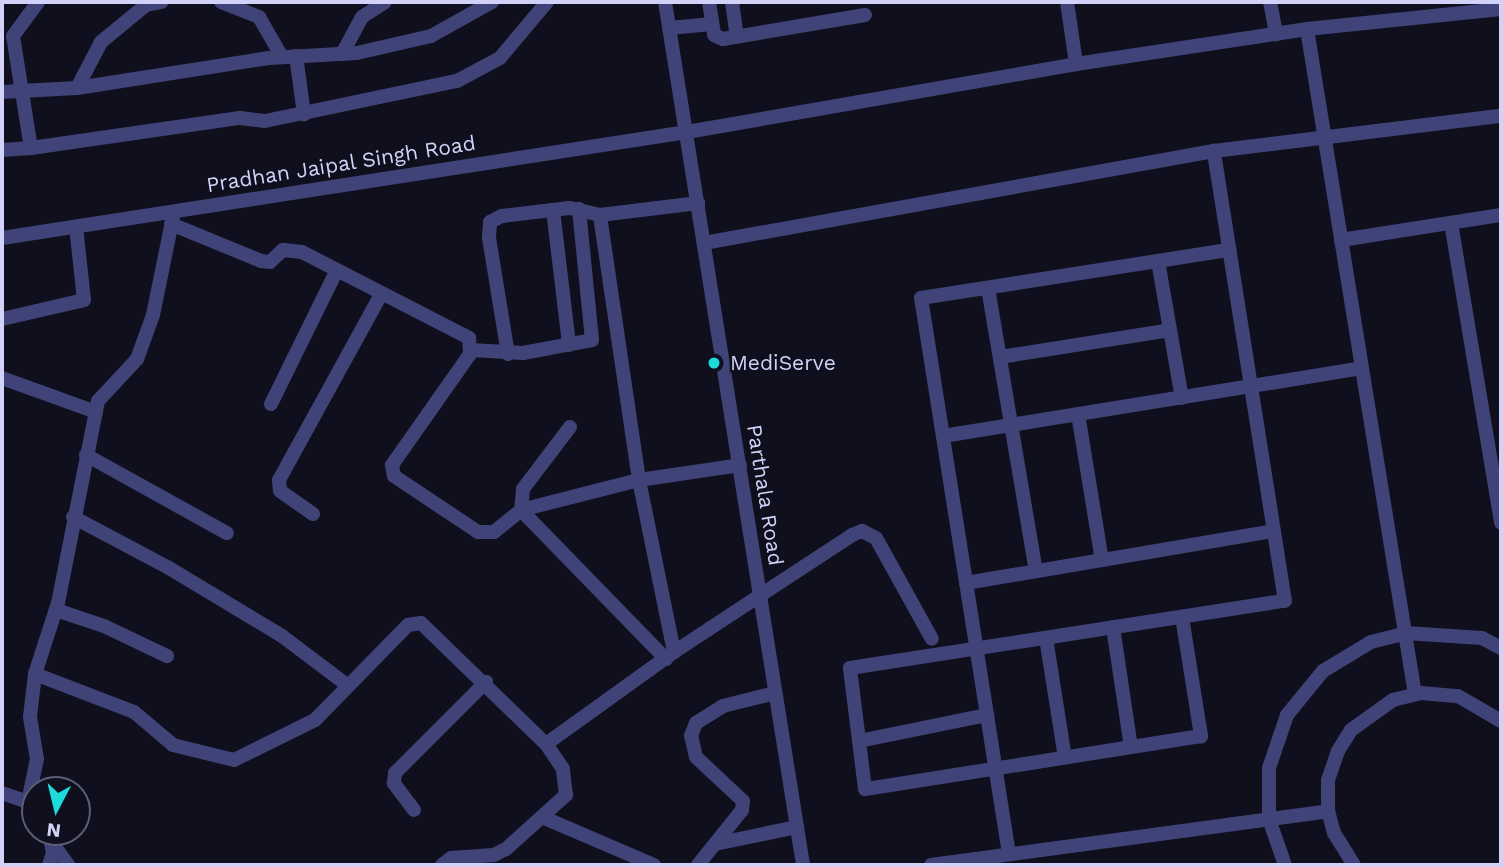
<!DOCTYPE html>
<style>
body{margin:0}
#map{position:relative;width:1503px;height:867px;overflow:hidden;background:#100f1e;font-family:"Work Sans",sans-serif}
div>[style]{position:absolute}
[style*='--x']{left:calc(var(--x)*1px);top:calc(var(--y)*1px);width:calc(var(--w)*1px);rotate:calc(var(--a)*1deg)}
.minor>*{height:14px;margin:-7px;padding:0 7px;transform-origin:7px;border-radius:7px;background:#404377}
.dots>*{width:19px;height:19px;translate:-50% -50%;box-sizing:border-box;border:4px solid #100f1e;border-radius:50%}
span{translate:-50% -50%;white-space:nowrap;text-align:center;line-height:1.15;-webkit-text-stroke:5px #100f1e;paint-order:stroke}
.street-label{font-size:21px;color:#d2d2f9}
.poi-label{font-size:21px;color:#d2d2f9}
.left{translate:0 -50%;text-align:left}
.frame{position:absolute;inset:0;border:4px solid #d2d2f9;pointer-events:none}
.north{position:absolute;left:21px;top:776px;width:70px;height:70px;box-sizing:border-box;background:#100f1e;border:2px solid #5e5d76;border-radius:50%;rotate:187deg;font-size:19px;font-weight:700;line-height:28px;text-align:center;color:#d2d2f9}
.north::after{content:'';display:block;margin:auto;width:24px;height:32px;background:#1cdbdb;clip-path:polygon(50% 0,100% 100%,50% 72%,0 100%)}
</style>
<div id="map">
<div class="minor">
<div style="--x:38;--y:2;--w:42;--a:126.3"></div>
<div style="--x:13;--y:36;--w:113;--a:80.9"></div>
<div style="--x:31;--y:148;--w:211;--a:-8.2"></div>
<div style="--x:240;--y:118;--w:25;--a:7"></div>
<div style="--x:265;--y:121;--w:196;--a:-11.8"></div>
<div style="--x:457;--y:81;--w:49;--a:-28.1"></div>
<div style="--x:500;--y:58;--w:73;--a:-50"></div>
<div style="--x:221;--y:2;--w:41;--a:21.5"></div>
<div style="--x:259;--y:17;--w:46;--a:60.1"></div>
<div style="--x:665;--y:2;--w:874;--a:80.91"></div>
<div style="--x:709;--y:2;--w:33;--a:81"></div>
<div style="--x:714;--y:35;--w:10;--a:24"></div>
<div style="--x:723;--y:39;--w:144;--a:-9.6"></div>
<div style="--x:732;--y:2;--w:35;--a:82"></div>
<div style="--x:1067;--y:2;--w:63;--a:81.7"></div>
<div style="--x:1270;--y:2;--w:33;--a:79"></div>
<div style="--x:669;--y:28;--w:43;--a:-5.3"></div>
<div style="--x:1307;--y:29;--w:674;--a:80.78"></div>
<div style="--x:342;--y:54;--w:42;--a:-61.6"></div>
<div style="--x:362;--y:17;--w:27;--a:-33"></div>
<div style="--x:296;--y:56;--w:59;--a:82.1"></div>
<div style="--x:77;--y:88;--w:52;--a:-62.4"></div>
<div style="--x:101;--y:42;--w:58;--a:-39.4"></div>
<div style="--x:146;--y:5;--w:16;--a:-11"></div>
<div style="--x:2;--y:92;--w:75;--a:-3.1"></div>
<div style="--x:77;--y:88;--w:194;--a:-8.9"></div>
<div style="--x:269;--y:58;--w:88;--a:-3.3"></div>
<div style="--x:357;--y:53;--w:76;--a:-12.9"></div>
<div style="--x:431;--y:36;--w:70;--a:-29.1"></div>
<div style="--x:2;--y:150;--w:29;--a:-4"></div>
<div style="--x:553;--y:210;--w:136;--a:83.2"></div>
<div style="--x:1451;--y:223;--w:304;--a:80.5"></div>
<div style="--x:171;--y:224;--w:97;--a:22.3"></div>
<div style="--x:261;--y:261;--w:9;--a:6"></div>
<div style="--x:270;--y:262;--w:18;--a:-43"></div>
<div style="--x:283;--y:250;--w:19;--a:6"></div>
<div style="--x:302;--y:252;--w:188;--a:27.2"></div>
<div style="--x:469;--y:338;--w:16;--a:86"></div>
<div style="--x:470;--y:354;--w:136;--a:125.1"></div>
<div style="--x:392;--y:465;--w:11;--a:80"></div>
<div style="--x:394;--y:476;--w:101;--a:33.7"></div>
<div style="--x:478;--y:532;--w:16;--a:0"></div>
<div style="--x:494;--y:532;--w:35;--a:-39"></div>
<div style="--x:521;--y:510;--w:122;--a:-14.3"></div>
<div style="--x:639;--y:480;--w:102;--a:-8.4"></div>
<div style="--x:2;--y:238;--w:693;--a:-8.8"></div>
<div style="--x:687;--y:132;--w:395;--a:-9.9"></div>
<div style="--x:1076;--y:64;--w:234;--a:-8.6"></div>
<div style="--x:1307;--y:29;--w:195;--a:-5.9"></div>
<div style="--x:1341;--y:240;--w:162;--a:-8.9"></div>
<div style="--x:704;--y:243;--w:518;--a:-10.23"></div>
<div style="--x:1214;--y:151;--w:289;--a:-7"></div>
<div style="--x:1158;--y:261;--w:139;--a:80.1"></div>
<div style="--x:988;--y:288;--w:287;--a:80.4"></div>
<div style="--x:2;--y:319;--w:84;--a:-13"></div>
<div style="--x:84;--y:300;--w:74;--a:-96.2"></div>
<div style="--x:471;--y:350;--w:52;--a:3.3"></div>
<div style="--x:523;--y:353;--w:70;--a:-10.7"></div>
<div style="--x:592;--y:340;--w:132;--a:-95.7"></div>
<div style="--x:508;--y:354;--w:118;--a:-99.3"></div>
<div style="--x:489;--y:238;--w:16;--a:-86"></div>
<div style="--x:490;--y:222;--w:13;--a:-27"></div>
<div style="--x:502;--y:216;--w:68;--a:-6.7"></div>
<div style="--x:570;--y:208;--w:31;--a:13"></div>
<div style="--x:1000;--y:357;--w:172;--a:-9"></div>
<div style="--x:2;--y:378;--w:100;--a:19.9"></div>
<div style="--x:271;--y:404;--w:149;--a:-63.8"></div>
<div style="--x:1078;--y:414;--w:148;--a:80.7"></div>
<div style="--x:570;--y:427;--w:78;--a:127.2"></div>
<div style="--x:523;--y:489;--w:21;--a:95"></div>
<div style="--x:521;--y:510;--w:208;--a:45.8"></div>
<div style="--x:943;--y:436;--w:424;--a:-9.2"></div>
<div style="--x:86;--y:455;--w:161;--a:29"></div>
<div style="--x:313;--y:514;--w:40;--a:-145.1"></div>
<div style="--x:280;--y:491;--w:11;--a:-95"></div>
<div style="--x:279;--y:480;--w:213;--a:-61.2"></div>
<div style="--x:73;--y:517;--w:109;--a:28"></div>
<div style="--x:169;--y:568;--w:132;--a:31"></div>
<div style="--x:282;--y:636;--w:81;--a:37"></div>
<div style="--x:966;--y:583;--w:312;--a:-9.6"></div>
<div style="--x:56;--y:610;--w:51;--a:18.4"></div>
<div style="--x:104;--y:626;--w:70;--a:25.5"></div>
<div style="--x:1182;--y:617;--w:121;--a:80.9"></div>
<div style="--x:1201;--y:736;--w:340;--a:171"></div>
<div style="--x:865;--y:789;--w:122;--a:-97.1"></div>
<div style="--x:850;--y:668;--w:440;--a:-8.8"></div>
<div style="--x:1285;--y:601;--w:456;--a:-99"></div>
<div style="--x:1113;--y:627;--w:121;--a:81.5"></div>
<div style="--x:1046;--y:638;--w:121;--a:81"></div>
<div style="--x:674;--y:652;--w:176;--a:-101.5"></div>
<div style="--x:639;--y:480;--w:268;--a:-98.4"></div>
<div style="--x:600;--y:215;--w:99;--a:-7"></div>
<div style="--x:35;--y:674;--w:106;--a:21"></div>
<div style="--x:134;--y:712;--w:51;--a:40.2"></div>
<div style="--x:173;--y:745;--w:63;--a:13.8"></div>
<div style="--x:234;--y:760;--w:90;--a:-26.3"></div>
<div style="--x:315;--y:720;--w:133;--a:-45.6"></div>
<div style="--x:408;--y:625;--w:13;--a:-9"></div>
<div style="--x:421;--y:623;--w:174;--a:44.1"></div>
<div style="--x:859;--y:741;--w:131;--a:-11.5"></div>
<div style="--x:2;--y:793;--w:28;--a:19"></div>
<div style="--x:35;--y:810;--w:11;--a:-131"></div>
<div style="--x:28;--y:802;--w:44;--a:-78.2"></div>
<div style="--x:37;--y:759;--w:43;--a:-99.5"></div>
<div style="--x:30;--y:717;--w:43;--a:-83.4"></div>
<div style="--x:35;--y:674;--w:75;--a:-72.1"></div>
<div style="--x:58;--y:603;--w:206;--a:-78.8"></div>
<div style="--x:98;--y:401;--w:57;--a:-47.1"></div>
<div style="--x:137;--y:359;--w:47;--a:-70"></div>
<div style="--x:153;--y:315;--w:100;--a:-78.5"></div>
<div style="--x:414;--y:810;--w:34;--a:-127"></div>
<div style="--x:394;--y:783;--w:10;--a:-84"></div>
<div style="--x:395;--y:773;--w:129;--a:-45"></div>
<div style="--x:542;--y:817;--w:122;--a:23.2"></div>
<div style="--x:53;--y:844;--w:26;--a:54"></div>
<div style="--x:715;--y:844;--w:84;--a:-11.7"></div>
<div style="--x:1009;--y:854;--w:563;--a:-98.99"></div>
<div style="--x:921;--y:298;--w:312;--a:-8.9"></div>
<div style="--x:49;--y:865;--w:13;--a:-72"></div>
<div style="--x:53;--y:853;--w:21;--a:-101"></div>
<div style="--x:442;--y:865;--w:11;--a:-38"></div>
<div style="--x:451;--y:858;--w:43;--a:-4"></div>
<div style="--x:494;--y:855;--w:13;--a:-27"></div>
<div style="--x:506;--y:849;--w:81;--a:-42"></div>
<div style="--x:566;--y:795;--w:26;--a:-97"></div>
<div style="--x:563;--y:769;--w:30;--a:-124"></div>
<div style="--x:546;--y:744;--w:158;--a:-35.7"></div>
<div style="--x:674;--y:652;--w:213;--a:-33.3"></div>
<div style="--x:852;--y:535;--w:11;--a:-22"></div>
<div style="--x:862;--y:531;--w:16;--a:27"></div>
<div style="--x:876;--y:538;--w:115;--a:61"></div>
<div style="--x:698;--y:865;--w:70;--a:-51.3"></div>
<div style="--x:742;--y:810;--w:9;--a:-84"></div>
<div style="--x:743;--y:801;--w:64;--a:-136.9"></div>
<div style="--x:696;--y:757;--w:22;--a:-103"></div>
<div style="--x:691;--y:736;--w:14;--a:-69"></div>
<div style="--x:696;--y:723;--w:32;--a:-32"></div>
<div style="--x:723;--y:706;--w:54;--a:-14"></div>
<div style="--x:931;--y:865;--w:401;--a:-7.7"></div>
<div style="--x:1285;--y:865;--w:49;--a:-109.2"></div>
<div style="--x:1269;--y:819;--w:51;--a:-90"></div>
<div style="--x:1269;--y:768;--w:56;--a:-71.2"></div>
<div style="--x:1287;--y:715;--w:57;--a:-50.7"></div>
<div style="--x:1323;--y:671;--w:56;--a:-31.1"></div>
<div style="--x:1371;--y:642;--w:36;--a:-14"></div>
<div style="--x:1406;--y:633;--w:76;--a:3.8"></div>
<div style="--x:1482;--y:638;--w:21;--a:28"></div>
<div style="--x:1354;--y:865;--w:38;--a:-122"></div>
<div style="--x:1334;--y:833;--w:23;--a:-105"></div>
<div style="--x:1328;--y:811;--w:31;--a:-90"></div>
<div style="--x:1328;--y:780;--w:31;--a:-71"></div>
<div style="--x:1338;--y:751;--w:25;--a:-58"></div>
<div style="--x:1351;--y:730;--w:52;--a:-35.5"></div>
<div style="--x:1393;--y:700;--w:29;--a:-14"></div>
<div style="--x:1421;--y:693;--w:37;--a:5"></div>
<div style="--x:1458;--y:696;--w:50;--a:30.2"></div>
</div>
<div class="dots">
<div style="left:714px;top:363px;background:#1cdbdb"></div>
</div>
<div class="street-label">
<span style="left:341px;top:164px;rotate:-9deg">Pradhan Jaipal Singh Road</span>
<span style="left:765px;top:495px;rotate:81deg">Parthala Road</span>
</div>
<div class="poi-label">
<span class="left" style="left:730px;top:363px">MediServe</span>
</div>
<div class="frame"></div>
<div class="north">N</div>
</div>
